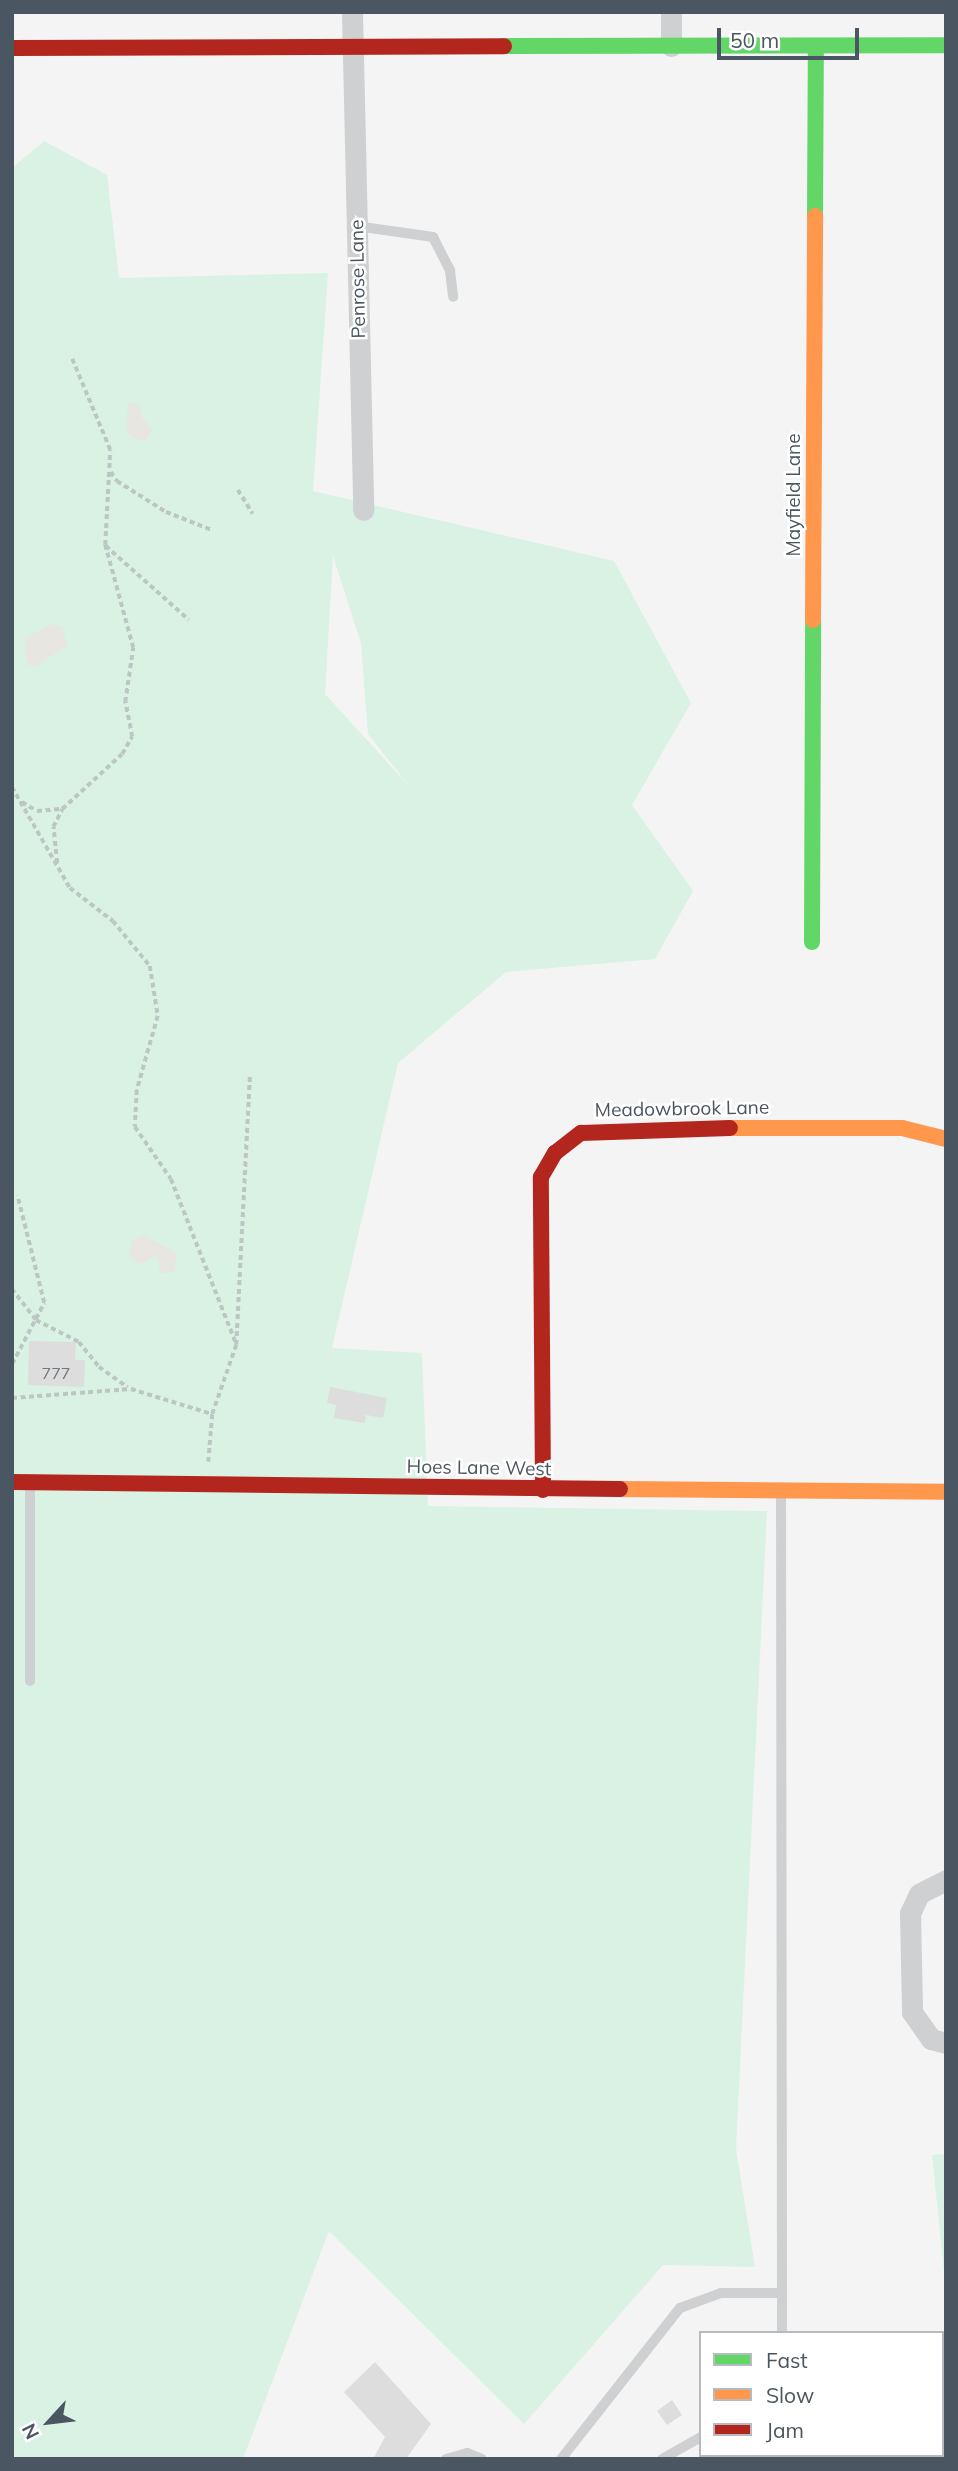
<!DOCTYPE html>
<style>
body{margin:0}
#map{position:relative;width:958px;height:2471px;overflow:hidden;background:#f4f4f4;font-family:Mulish,sans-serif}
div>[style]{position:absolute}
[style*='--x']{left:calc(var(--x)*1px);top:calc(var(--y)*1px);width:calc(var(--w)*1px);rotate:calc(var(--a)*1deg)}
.green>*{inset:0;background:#d9f2e3}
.sand>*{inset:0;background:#e7e6e1}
.stream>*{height:5px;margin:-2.5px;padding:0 2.5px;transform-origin:2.5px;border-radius:2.5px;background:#aee2f0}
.building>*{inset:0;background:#ddddde}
.path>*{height:3.5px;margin-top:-1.75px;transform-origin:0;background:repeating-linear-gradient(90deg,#bcc7c4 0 5px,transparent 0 8.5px)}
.lane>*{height:10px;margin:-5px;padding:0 5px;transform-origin:5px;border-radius:5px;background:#ced0d2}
.street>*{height:21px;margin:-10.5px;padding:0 10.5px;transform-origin:10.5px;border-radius:10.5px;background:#ced0d2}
.fast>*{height:16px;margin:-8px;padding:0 8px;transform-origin:8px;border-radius:8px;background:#63d668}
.slow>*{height:16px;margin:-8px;padding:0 8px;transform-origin:8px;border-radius:8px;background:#ff974d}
.jam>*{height:16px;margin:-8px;padding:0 8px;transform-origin:8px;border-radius:8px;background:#b3261e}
span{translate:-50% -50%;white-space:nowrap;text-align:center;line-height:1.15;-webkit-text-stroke:5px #fff;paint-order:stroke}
.number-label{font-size:16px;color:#707881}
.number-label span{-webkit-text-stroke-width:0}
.street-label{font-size:19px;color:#4a5661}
.frame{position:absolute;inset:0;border:14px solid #4a5661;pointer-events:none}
.legend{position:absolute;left:699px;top:2331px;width:245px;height:126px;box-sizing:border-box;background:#fff;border:2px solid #b7bbc0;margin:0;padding:9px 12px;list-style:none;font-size:21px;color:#4a5661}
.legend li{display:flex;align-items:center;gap:14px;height:35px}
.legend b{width:35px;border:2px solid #b7bbc0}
.north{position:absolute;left:14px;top:2387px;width:70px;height:70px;-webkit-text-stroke:5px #fff;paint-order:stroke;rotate:243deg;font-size:19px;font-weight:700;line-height:28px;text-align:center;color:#4a5661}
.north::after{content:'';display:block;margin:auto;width:24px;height:32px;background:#4a5661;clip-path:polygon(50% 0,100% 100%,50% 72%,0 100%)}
.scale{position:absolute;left:717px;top:28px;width:142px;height:32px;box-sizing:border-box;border:4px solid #4a5661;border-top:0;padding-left:9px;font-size:21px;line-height:24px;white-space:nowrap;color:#4a5661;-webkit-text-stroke:5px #fff;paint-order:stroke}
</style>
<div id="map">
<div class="green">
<div style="clip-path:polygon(evenodd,44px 141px,107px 175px,119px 278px,328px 273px,313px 491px,614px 561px,691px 703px,632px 805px,693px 891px,655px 959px,506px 972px,398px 1063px,332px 1348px,422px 1353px,428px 1506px,767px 1511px,736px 2149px,755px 2267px,663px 2265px,524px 2424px,329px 2231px,243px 2459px,12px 2459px,12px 168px,44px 141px,333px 556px,361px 643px,368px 734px,410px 787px,325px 694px,333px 556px)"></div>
<div style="clip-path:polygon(946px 2154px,946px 2291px,932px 2155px)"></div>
</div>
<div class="sand">
<div style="clip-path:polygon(128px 403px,139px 404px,142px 418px,153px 429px,145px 441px,131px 437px,126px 429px)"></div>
<div style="clip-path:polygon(52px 624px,63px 627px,67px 646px,36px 666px,27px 665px,25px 638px)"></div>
<div style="clip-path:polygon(144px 1235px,177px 1253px,174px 1272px,160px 1273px,157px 1255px,142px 1264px,129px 1258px,132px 1240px)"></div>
</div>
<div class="stream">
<div style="--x:942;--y:2442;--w:4;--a:27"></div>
<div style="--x:942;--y:2450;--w:4;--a:14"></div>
</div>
<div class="building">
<div style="clip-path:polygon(29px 1341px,76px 1342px,75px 1360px,85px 1360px,84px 1387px,28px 1385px)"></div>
<div style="clip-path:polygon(330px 1387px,387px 1398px,383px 1418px,366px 1415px,365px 1423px,334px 1418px,336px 1405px,327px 1403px)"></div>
<div style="clip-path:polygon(375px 2362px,431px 2424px,406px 2459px,373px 2459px,385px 2437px,344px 2392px)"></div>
<div style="clip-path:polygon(672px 2400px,682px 2415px,667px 2425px,657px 2411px)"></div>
</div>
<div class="path">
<div style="--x:111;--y:472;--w:11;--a:56"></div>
<div style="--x:117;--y:481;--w:58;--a:32.3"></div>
<div style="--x:166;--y:512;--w:49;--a:21.4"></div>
<div style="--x:238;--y:490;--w:28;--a:58"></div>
<div style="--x:106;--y:546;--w:111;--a:41.7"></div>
<div style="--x:12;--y:787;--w:116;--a:60.1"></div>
<div style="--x:70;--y:888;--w:54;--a:37.5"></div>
<div style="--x:113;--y:921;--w:58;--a:50.6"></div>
<div style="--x:150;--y:966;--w:51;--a:80.9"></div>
<div style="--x:158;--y:1016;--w:77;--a:105.8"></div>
<div style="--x:137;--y:1090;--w:37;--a:93"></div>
<div style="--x:135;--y:1127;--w:63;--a:55.3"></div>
<div style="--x:171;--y:1179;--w:176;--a:68.4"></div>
<div style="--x:22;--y:802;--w:17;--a:31"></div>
<div style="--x:37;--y:811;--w:25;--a:-5"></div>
<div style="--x:57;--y:863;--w:36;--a:-96"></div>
<div style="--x:53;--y:827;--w:20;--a:-63"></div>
<div style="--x:62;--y:809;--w:81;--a:-42.5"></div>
<div style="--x:122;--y:754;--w:20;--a:-60"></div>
<div style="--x:132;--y:737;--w:36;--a:-101"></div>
<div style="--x:125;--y:702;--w:55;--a:-81.6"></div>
<div style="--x:133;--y:648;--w:107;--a:-105.2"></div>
<div style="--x:105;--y:545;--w:95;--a:-87"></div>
<div style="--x:110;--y:450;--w:99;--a:-112.7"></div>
<div style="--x:12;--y:1289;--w:39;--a:52"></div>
<div style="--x:36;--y:1320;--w:48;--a:27.1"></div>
<div style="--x:79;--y:1342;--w:32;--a:51"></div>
<div style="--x:99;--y:1367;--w:35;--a:35"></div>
<div style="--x:12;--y:1364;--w:69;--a:-62.3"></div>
<div style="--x:44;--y:1303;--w:111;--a:-104"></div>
<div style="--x:12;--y:1398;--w:119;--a:-4.3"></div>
<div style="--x:131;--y:1389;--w:85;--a:17.2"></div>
<div style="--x:208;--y:1462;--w:48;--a:-85.2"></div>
<div style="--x:212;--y:1414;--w:73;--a:-70.8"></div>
<div style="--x:236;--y:1345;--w:272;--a:-87.1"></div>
<div style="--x:942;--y:2410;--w:4;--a:0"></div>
<div style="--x:746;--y:2455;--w:8;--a:30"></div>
<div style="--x:819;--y:2459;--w:6;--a:-39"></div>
</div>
<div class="lane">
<div style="--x:356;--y:226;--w:78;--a:8.1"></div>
<div style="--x:433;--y:237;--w:38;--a:63"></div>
<div style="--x:450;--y:271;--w:26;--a:83"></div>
<div style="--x:30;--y:1486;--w:195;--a:90"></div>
<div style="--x:781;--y:1492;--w:841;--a:89.93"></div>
<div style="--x:942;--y:2384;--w:4;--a:14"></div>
<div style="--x:446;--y:2459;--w:22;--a:-16"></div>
<div style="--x:467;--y:2453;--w:16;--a:22"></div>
<div style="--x:561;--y:2459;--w:192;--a:-51.8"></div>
<div style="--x:680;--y:2308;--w:44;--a:-20.1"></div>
<div style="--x:721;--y:2293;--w:61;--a:0"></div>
<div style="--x:662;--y:2459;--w:45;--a:-29.4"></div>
</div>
<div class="street">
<div style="--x:352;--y:12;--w:498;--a:88.7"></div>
<div style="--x:671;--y:46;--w:34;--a:-90"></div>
<div style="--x:946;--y:1880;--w:30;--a:153"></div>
<div style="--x:919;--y:1894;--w:21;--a:115"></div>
<div style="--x:910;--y:1913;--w:99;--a:88.8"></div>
<div style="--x:912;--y:2012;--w:33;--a:55"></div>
<div style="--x:931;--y:2039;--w:16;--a:15"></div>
</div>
<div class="fast">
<div style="--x:504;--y:46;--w:442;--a:-0.1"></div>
<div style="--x:815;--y:216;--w:169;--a:-89.7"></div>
<div style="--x:812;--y:942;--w:322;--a:-89.8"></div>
</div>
<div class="slow">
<div style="--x:813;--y:620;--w:404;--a:-89.7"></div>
<div style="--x:730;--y:1128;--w:172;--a:0"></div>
<div style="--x:902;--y:1128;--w:45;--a:14"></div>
<div style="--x:620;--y:1489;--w:326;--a:0.5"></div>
</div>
<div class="jam">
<div style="--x:12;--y:48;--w:492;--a:-0.2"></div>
<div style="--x:12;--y:1482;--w:608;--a:0.66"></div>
<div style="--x:543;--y:1490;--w:313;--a:-90.4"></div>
<div style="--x:541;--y:1177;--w:28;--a:-60"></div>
<div style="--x:555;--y:1153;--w:33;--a:-38"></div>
<div style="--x:581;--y:1133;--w:149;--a:-1.9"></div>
</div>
<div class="number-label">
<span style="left:56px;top:1373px">777</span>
</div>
<div class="street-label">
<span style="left:358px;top:279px;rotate:-91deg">Penrose Lane</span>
<span style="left:794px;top:495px;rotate:-90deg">Mayfield Lane</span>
<span style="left:682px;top:1109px;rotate:-1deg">Meadowbrook Lane</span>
<span style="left:479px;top:1468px;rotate:1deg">Hoes Lane West</span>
</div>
<div class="frame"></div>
<ul class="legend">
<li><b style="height:9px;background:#63d668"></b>Fast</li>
<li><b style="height:9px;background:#ff974d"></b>Slow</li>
<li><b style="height:9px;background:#b3261e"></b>Jam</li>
</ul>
<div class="north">N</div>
<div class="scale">50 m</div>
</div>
